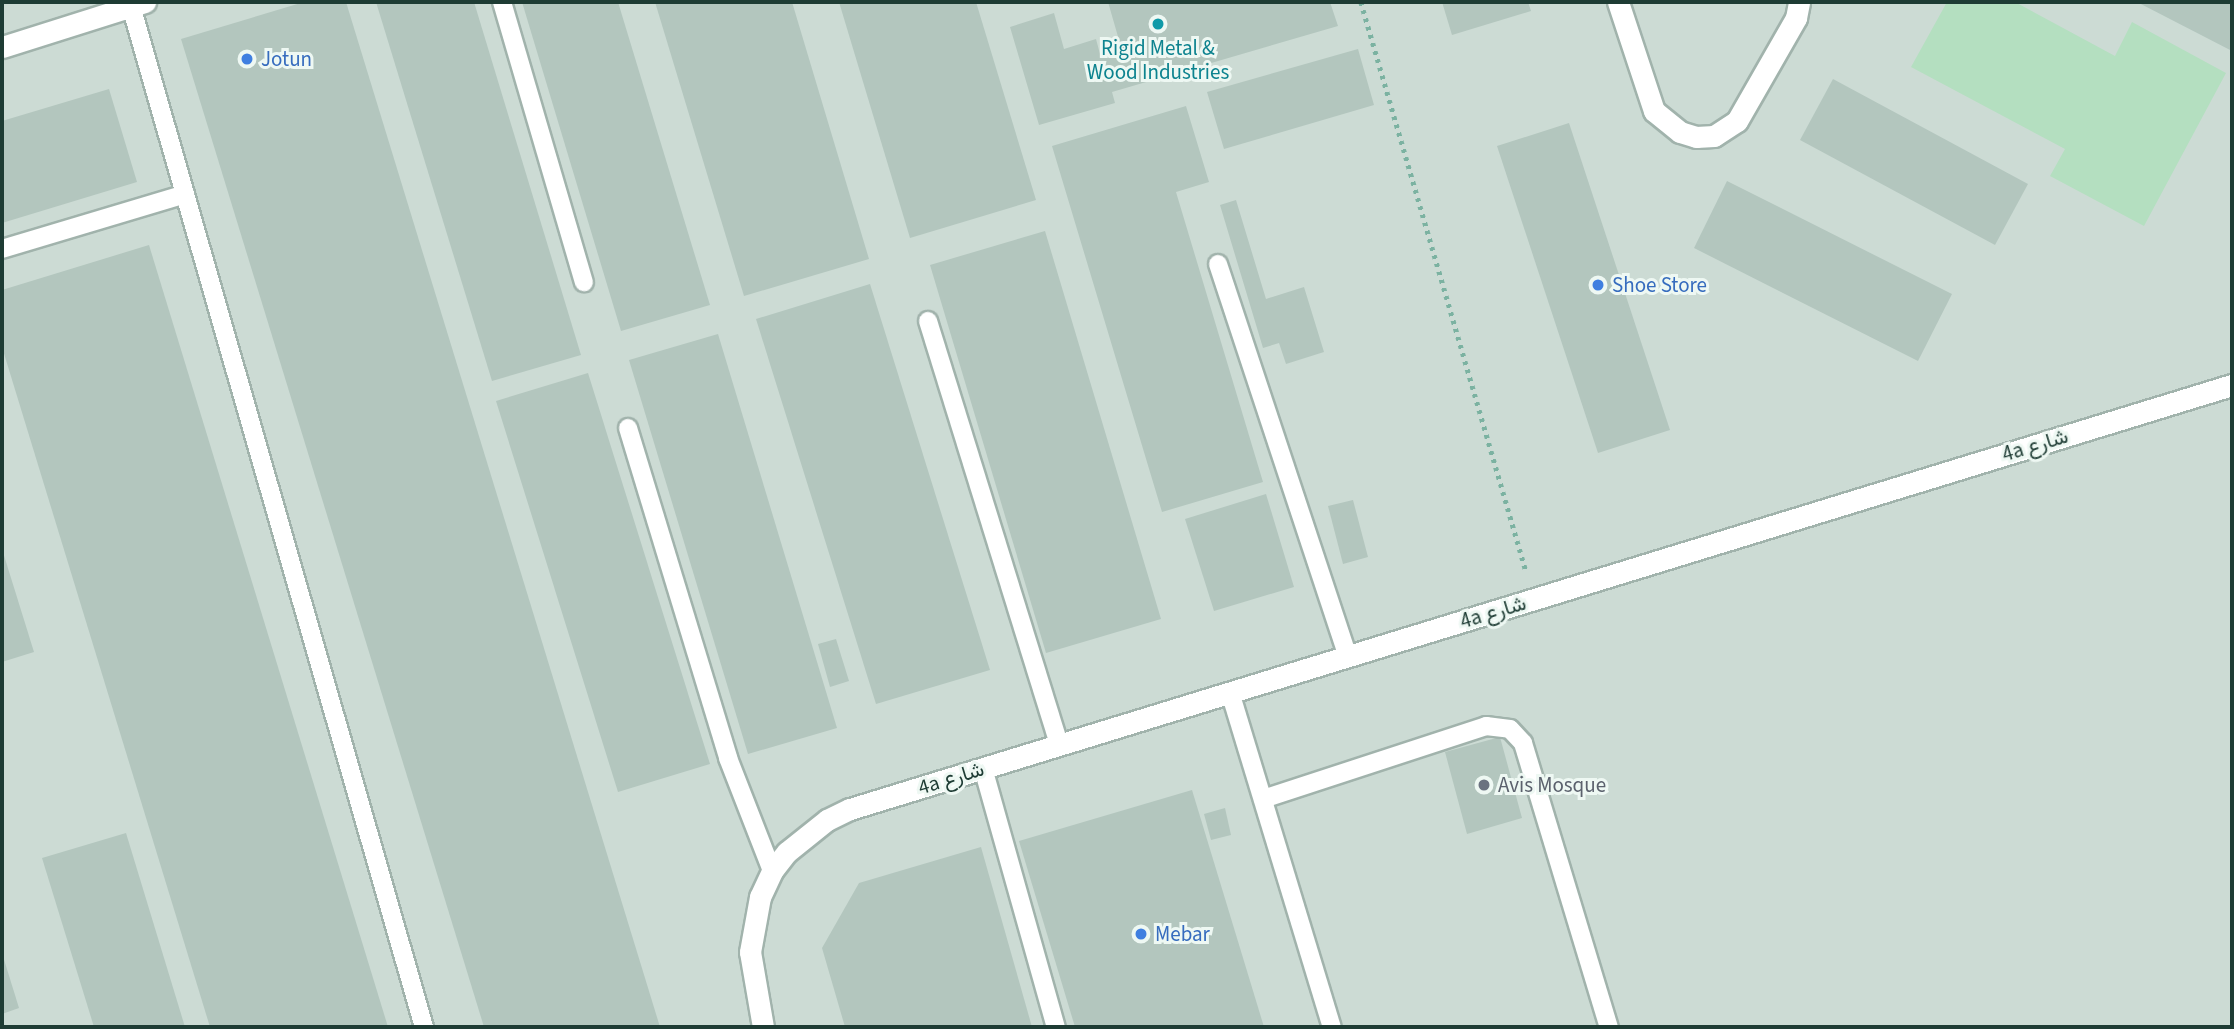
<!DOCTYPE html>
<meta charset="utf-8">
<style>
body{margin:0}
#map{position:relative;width:2234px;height:1029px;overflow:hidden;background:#deebe5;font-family:"Source Sans 3",Vazirmatn,sans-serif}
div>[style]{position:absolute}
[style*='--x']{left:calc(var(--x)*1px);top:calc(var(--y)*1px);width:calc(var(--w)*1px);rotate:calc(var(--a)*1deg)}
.built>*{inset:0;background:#ccdbd4}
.green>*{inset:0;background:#b4dfc0}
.building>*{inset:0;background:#b3c6be}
.path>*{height:4.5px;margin-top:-2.25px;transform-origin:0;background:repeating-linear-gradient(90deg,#7bb2a1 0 3.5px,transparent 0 8.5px)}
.roads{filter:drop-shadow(2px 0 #a1b3ac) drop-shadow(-2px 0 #a1b3ac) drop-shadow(0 2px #a1b3ac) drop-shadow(0 -2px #a1b3ac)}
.service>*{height:18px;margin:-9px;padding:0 9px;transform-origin:9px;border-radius:9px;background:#fff}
.minor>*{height:21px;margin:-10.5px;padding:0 10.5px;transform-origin:10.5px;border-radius:10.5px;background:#fff}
.dots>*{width:19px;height:19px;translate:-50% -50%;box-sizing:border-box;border:4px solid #eef8f3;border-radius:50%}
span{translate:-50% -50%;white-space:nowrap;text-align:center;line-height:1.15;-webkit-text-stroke:6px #eef8f3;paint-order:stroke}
.culture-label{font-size:21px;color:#0d838f}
.shop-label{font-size:21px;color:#366cbe}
.left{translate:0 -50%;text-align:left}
.street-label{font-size:21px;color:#1e3c34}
.worship-label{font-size:21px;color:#5b616d}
.frame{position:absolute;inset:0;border:4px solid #1e3c34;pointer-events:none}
</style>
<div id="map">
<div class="built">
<div style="clip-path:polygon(2px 2px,2232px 2px,2232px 1027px,2px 1027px)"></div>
</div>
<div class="green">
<div style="clip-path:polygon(1947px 2px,2015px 2px,2115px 56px,2132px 22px,2226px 73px,2144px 226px,2050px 176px,2065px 149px,1911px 67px)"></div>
</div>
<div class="building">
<div style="clip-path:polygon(304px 2px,346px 2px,660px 1027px,484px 1027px,181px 39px)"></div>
<div style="clip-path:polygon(376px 2px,474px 2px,581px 355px,492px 381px)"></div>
<div style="clip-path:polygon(522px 2px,618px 2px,710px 305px,621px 331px)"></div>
<div style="clip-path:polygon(655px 2px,792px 2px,869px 259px,744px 296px)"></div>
<div style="clip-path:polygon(839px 2px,976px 2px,1036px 200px,910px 238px)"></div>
<div style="clip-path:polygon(1108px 2px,1330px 2px,1338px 26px,1112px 92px,1115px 103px,1039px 125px,1010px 27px,1054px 13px,1064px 49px,1096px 39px,1100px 54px,1121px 47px)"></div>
<div style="clip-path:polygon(1442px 2px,1528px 2px,1531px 11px,1452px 35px)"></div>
<div style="clip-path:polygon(2137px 2px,2232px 2px,2232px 51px)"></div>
<div style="clip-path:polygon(1358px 49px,1374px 105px,1224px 149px,1207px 92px)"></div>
<div style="clip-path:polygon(1833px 79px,2028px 184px,1995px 245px,1800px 140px)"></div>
<div style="clip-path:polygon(109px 89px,137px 182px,2px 223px,2px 121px)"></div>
<div style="clip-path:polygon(1186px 106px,1209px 182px,1176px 192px,1263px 482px,1162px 512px,1052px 146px)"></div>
<div style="clip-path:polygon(1569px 123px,1670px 430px,1598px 453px,1497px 146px)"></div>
<div style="clip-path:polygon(1727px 181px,1952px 294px,1918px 361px,1694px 248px)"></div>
<div style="clip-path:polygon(1236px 200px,1266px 299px,1304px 287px,1324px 352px,1286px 364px,1279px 343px,1263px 348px,1220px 205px)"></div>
<div style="clip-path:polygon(1045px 231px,1161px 619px,1046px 653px,930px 265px)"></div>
<div style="clip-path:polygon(149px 245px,388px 1027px,210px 1027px,2px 347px,2px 290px)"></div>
<div style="clip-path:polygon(870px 284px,990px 670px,876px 704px,756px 319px)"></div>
<div style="clip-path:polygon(718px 334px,837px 728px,748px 754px,629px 360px)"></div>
<div style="clip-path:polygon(588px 373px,710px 764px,618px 792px,496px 401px)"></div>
<div style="clip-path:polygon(1266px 494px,1294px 587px,1214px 611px,1185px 519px)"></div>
<div style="clip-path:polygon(1353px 500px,1368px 557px,1343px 564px,1328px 506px)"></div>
<div style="clip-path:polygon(2px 549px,34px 652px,2px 662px)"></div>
<div style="clip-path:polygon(836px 639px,849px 681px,830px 687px,818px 644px)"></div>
<div style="clip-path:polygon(1500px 737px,1522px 818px,1467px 834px,1445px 752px)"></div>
<div style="clip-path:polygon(1192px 790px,1264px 1027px,1075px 1027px,1019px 841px)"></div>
<div style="clip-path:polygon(1225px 808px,1231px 835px,1211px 840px,1204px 814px)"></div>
<div style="clip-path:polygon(126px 833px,185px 1027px,94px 1027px,42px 858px)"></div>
<div style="clip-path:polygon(981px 847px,1032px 1027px,845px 1027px,822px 948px,859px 883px)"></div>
<div style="clip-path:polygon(2px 953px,19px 1008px,2px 1014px)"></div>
</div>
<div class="path">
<div style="--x:1361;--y:2;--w:592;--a:73.83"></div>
</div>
<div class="roads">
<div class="service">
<div style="--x:502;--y:2;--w:292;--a:73.7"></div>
<div style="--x:131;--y:6;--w:1062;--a:73.99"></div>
<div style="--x:2;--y:249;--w:191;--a:-16.7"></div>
<div style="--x:1218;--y:264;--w:413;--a:71.7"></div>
<div style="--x:928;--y:321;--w:443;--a:72.8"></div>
<div style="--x:628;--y:428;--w:345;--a:73.1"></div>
<div style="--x:728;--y:758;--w:121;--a:68.7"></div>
<div style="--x:1230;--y:692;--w:350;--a:73.1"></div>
<div style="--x:983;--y:768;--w:269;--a:74.3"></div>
<div style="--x:1263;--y:799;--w:235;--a:-18.1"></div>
<div style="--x:1486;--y:726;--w:24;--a:7"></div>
<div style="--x:1510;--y:729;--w:19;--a:47"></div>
<div style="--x:1523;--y:743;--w:297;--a:73.2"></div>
</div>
<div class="minor">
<div style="--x:1618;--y:2;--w:115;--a:71.7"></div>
<div style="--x:1654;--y:111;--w:33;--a:39"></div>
<div style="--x:1680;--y:132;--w:17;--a:17"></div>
<div style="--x:1696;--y:137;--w:18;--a:-3"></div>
<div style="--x:1714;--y:136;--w:27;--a:-33"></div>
<div style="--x:1737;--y:121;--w:119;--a:-60.2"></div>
<div style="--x:1796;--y:18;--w:16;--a:-79"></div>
<div style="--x:2;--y:47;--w:150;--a:-17.5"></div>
<div style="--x:763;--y:1027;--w:76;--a:-99.8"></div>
<div style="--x:750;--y:952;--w:56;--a:-79.7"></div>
<div style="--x:760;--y:897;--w:29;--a:-65"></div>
<div style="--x:772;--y:871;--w:24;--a:-52"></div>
<div style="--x:787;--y:852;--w:51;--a:-38.7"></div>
<div style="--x:827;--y:820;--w:25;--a:-26"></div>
<div style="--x:850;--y:809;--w:1446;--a:-17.06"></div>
</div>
</div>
<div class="dots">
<div style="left:1158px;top:24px;background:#0f9aa8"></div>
<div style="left:247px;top:59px;background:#3f7fe0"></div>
<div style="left:1598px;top:285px;background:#3f7fe0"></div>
<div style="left:1484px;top:785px;background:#6b7280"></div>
<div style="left:1141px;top:934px;background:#3f7fe0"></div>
</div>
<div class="culture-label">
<span style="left:1158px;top:60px">Rigid Metal &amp;<br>Wood Industries</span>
</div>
<div class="shop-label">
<span class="left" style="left:261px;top:59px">Jotun</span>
<span class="left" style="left:1612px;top:285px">Shoe Store</span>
<span class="left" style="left:1155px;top:934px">Mebar</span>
</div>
<div class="street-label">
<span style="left:2035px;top:445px;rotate:-17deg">4a شارع</span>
<span style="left:1493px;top:612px;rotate:-17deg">4a شارع</span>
<span style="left:951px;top:778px;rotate:-17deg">4a شارع</span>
</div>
<div class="worship-label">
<span class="left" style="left:1498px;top:785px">Avis Mosque</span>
</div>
<div class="frame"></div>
</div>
